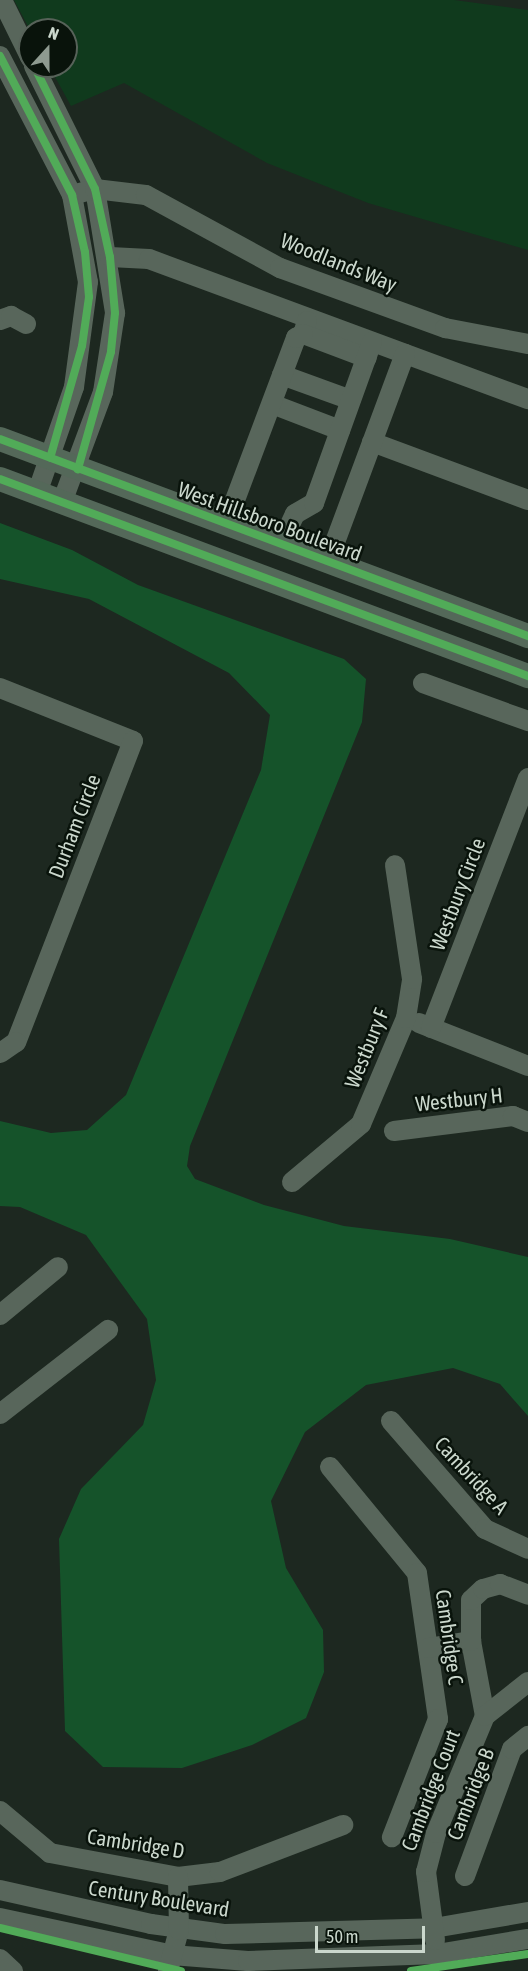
<!DOCTYPE html>
<style>
body{margin:0}
#map{position:relative;width:528px;height:1971px;overflow:hidden;background:#1d2820;font-family:"Asap Condensed",sans-serif}
div>[style]{position:absolute}
[style*='--x']{left:calc(var(--x)*1px);top:calc(var(--y)*1px);width:calc(var(--w)*1px);rotate:calc(var(--a)*1deg)}
.green>*{inset:0;background:#103a1d}
.water>*{inset:0;background:#15532a}
.minor>*{height:20px;margin:-10px;padding:0 10px;transform-origin:10px;border-radius:10px;background:#58665b}
.major>*{height:24px;margin:-12px;padding:0 12px;transform-origin:12px;border-radius:12px;background:#546859}
.cycleway>*{height:8px;margin:-4px;padding:0 4px;transform-origin:4px;border-radius:4px;background:#51ab58}
span{translate:-50% -50%;white-space:nowrap;text-align:center;line-height:1.15;-webkit-text-stroke:5px #09130b;paint-order:stroke}
.street-label{font-size:21px;color:#cbd8cd}
.north{position:absolute;left:18px;top:18px;width:60px;height:60px;box-sizing:border-box;background:#09130b;border:2px solid #576259;border-radius:50%;rotate:21deg;font-size:16px;font-weight:700;line-height:24px;text-align:center;color:#cbd8cd}
.north::after{content:'';display:block;margin:auto;width:21px;height:27px;background:#8e9a90;clip-path:polygon(50% 0,100% 100%,50% 72%,0 100%)}
.scale{position:absolute;left:315px;top:1926px;width:110px;height:27px;box-sizing:border-box;border:3px solid #cbd8cd;border-top:0;padding-left:8px;font-size:18px;line-height:21px;white-space:nowrap;color:#cbd8cd;-webkit-text-stroke:4px #09130b;paint-order:stroke}
</style>
<div id="map">
<div class="green">
<div style="clip-path:polygon(14px 0,454px 0,528px 10px,528px 250px,368px 203px,267px 163px,124px 83px,71px 106px,49px 66px,66px 66px,66px 30px,30px 30px)"></div>
</div>
<div class="water">
<div style="clip-path:polygon(0 523px,72px 550px,138px 585px,344px 659px,366px 679px,362px 722px,190px 1146px,187px 1166px,195px 1179px,264px 1205px,344px 1226px,450px 1239px,528px 1257px,528px 1416px,500px 1384px,453px 1368px,366px 1385px,305px 1432px,271px 1501px,286px 1568px,323px 1630px,324px 1672px,306px 1718px,252px 1745px,182px 1768px,103px 1767px,65px 1731px,59px 1539px,81px 1489px,143px 1425px,156px 1380px,147px 1319px,86px 1235px,20px 1207px,0 1206px,0 1121px,51px 1133px,87px 1130px,126px 1095px,261px 770px,270px 715px,229px 673px,89px 599px,0 579px)"></div>
</div>
<div class="minor">
<div style="--x:2;--y:0;--w:64;--a:63.8"></div>
<div style="--x:0;--y:56;--w:157;--a:62.6"></div>
<div style="--x:72;--y:195;--w:88;--a:79.6"></div>
<div style="--x:88;--y:282;--w:106;--a:97.6"></div>
<div style="--x:74;--y:387;--w:112;--a:109.2"></div>
<div style="--x:34;--y:66;--w:137;--a:63.6"></div>
<div style="--x:95;--y:189;--w:126;--a:80.8"></div>
<div style="--x:115;--y:313;--w:80;--a:98.6"></div>
<div style="--x:103;--y:392;--w:117;--a:110.4"></div>
<div style="--x:72;--y:195;--w:24;--a:-15"></div>
<div style="--x:95;--y:189;--w:51;--a:6.7"></div>
<div style="--x:146;--y:195;--w:153;--a:28.6"></div>
<div style="--x:280;--y:268;--w:176;--a:20"></div>
<div style="--x:445;--y:328;--w:85;--a:10.9"></div>
<div style="--x:110;--y:257;--w:39;--a:3"></div>
<div style="--x:149;--y:259;--w:404;--a:20.3"></div>
<div style="--x:0;--y:320;--w:12;--a:-20"></div>
<div style="--x:11;--y:316;--w:17;--a:28"></div>
<div style="--x:307;--y:321;--w:14;--a:107"></div>
<div style="--x:303;--y:334;--w:68;--a:20.6"></div>
<div style="--x:282;--y:375;--w:73;--a:19.9"></div>
<div style="--x:272;--y:404;--w:73;--a:20.9"></div>
<div style="--x:372;--y:442;--w:166;--a:20.4"></div>
<div style="--x:226;--y:524;--w:199;--a:-69.4"></div>
<div style="--x:296;--y:338;--w:8;--a:-30"></div>
<div style="--x:281;--y:544;--w:33;--a:-65"></div>
<div style="--x:295;--y:514;--w:22;--a:-30"></div>
<div style="--x:314;--y:503;--w:171;--a:-70.2"></div>
<div style="--x:328;--y:561;--w:221;--a:-69.6"></div>
<div style="--x:423;--y:683;--w:112;--a:19.9"></div>
<div style="--x:0;--y:688;--w:143;--a:21.7"></div>
<div style="--x:133;--y:741;--w:323;--a:111.2"></div>
<div style="--x:16;--y:1042;--w:19;--a:145"></div>
<div style="--x:419;--y:1023;--w:117;--a:21.5"></div>
<div style="--x:431;--y:1028;--w:268;--a:-68.8"></div>
<div style="--x:394;--y:1131;--w:120;--a:-7.2"></div>
<div style="--x:513;--y:1116;--w:16;--a:22"></div>
<div style="--x:292;--y:1182;--w:90;--a:-40"></div>
<div style="--x:361;--y:1124;--w:115;--a:-67"></div>
<div style="--x:406;--y:1018;--w:39;--a:-81"></div>
<div style="--x:412;--y:979;--w:115;--a:-98.5"></div>
<div style="--x:0;--y:1315;--w:75;--a:-39.6"></div>
<div style="--x:0;--y:1414;--w:137;--a:-37.9"></div>
<div style="--x:391;--y:1421;--w:143;--a:49"></div>
<div style="--x:485;--y:1529;--w:47;--a:24.9"></div>
<div style="--x:330;--y:1467;--w:137;--a:50.6"></div>
<div style="--x:417;--y:1573;--w:148;--a:81.8"></div>
<div style="--x:438;--y:1719;--w:127;--a:111.3"></div>
<div style="--x:428;--y:1648;--w:44;--a:-9.2"></div>
<div style="--x:485;--y:1716;--w:76;--a:-100.6"></div>
<div style="--x:471;--y:1641;--w:41;--a:-90"></div>
<div style="--x:471;--y:1600;--w:16;--a:-43"></div>
<div style="--x:483;--y:1589;--w:18;--a:-16"></div>
<div style="--x:500;--y:1584;--w:30;--a:21"></div>
<div style="--x:0;--y:1811;--w:65;--a:40"></div>
<div style="--x:50;--y:1853;--w:130;--a:10.6"></div>
<div style="--x:178;--y:1877;--w:42;--a:-6.8"></div>
<div style="--x:220;--y:1872;--w:132;--a:-20.9"></div>
<div style="--x:465;--y:1876;--w:135;--a:-69.7"></div>
<div style="--x:512;--y:1749;--w:21;--a:-39"></div>
<div style="--x:0;--y:1890;--w:155;--a:12.7"></div>
<div style="--x:151;--y:1924;--w:75;--a:7.7"></div>
<div style="--x:225;--y:1934;--w:209;--a:-1.6"></div>
<div style="--x:434;--y:1928;--w:95;--a:-9.7"></div>
<div style="--x:0;--y:1918;--w:176;--a:12.1"></div>
<div style="--x:172;--y:1955;--w:76;--a:4.5"></div>
<div style="--x:248;--y:1961;--w:189;--a:-2.1"></div>
<div style="--x:437;--y:1954;--w:92;--a:-9.4"></div>
<div style="--x:435;--y:1940;--w:69;--a:-97.5"></div>
<div style="--x:426;--y:1872;--w:40;--a:-75.6"></div>
<div style="--x:436;--y:1833;--w:127;--a:-67.3"></div>
<div style="--x:485;--y:1716;--w:55;--a:-38.3"></div>
<div style="--x:0;--y:1959;--w:18;--a:43"></div>
<div style="--x:168;--y:1971;--w:42;--a:-75"></div>
<div style="--x:179;--y:1930;--w:53;--a:-91.1"></div>
</div>
<div class="major">
<div style="--x:0;--y:439;--w:564;--a:20.46"></div>
<div style="--x:0;--y:479;--w:564;--a:20.46"></div>
</div>
<div class="cycleway">
<div style="--x:0;--y:56;--w:157;--a:62.6"></div>
<div style="--x:72;--y:195;--w:58;--a:77.2"></div>
<div style="--x:85;--y:252;--w:45;--a:84.9"></div>
<div style="--x:89;--y:297;--w:49;--a:98.1"></div>
<div style="--x:82;--y:346;--w:116;--a:105.9"></div>
<div style="--x:34;--y:66;--w:137;--a:63.6"></div>
<div style="--x:95;--y:189;--w:70;--a:77.6"></div>
<div style="--x:110;--y:257;--w:56;--a:84.9"></div>
<div style="--x:115;--y:313;--w:39;--a:96"></div>
<div style="--x:111;--y:352;--w:122;--a:105.8"></div>
<div style="--x:0;--y:439;--w:564;--a:20.46"></div>
<div style="--x:0;--y:479;--w:564;--a:20.46"></div>
<div style="--x:0;--y:1928;--w:186;--a:13.4"></div>
<div style="--x:411;--y:1971;--w:118;--a:-8.3"></div>
</div>
<div class="street-label">
<span style="left:339px;top:262px;rotate:22deg">Woodlands Way</span>
<span style="left:270px;top:521px;rotate:20deg">West Hillsboro Boulevard</span>
<span style="left:74px;top:826px;rotate:-69deg">Durham Circle</span>
<span style="left:457px;top:894px;rotate:-69deg">Westbury Circle</span>
<span style="left:366px;top:1048px;rotate:-68deg">Westbury F</span>
<span style="left:459px;top:1099px;rotate:-6deg">Westbury H</span>
<span style="left:472px;top:1475px;rotate:47deg">Cambridge A</span>
<span style="left:450px;top:1637px;rotate:82deg">Cambridge C</span>
<span style="left:430px;top:1790px;rotate:-69deg">Cambridge Court</span>
<span style="left:470px;top:1794px;rotate:-69deg">Cambridge B</span>
<span style="left:136px;top:1843px;rotate:9deg">Cambridge D</span>
<span style="left:159px;top:1898px;rotate:9deg">Century Boulevard</span>
</div>
<div class="north">N</div>
<div class="scale">50 m</div>
</div>
